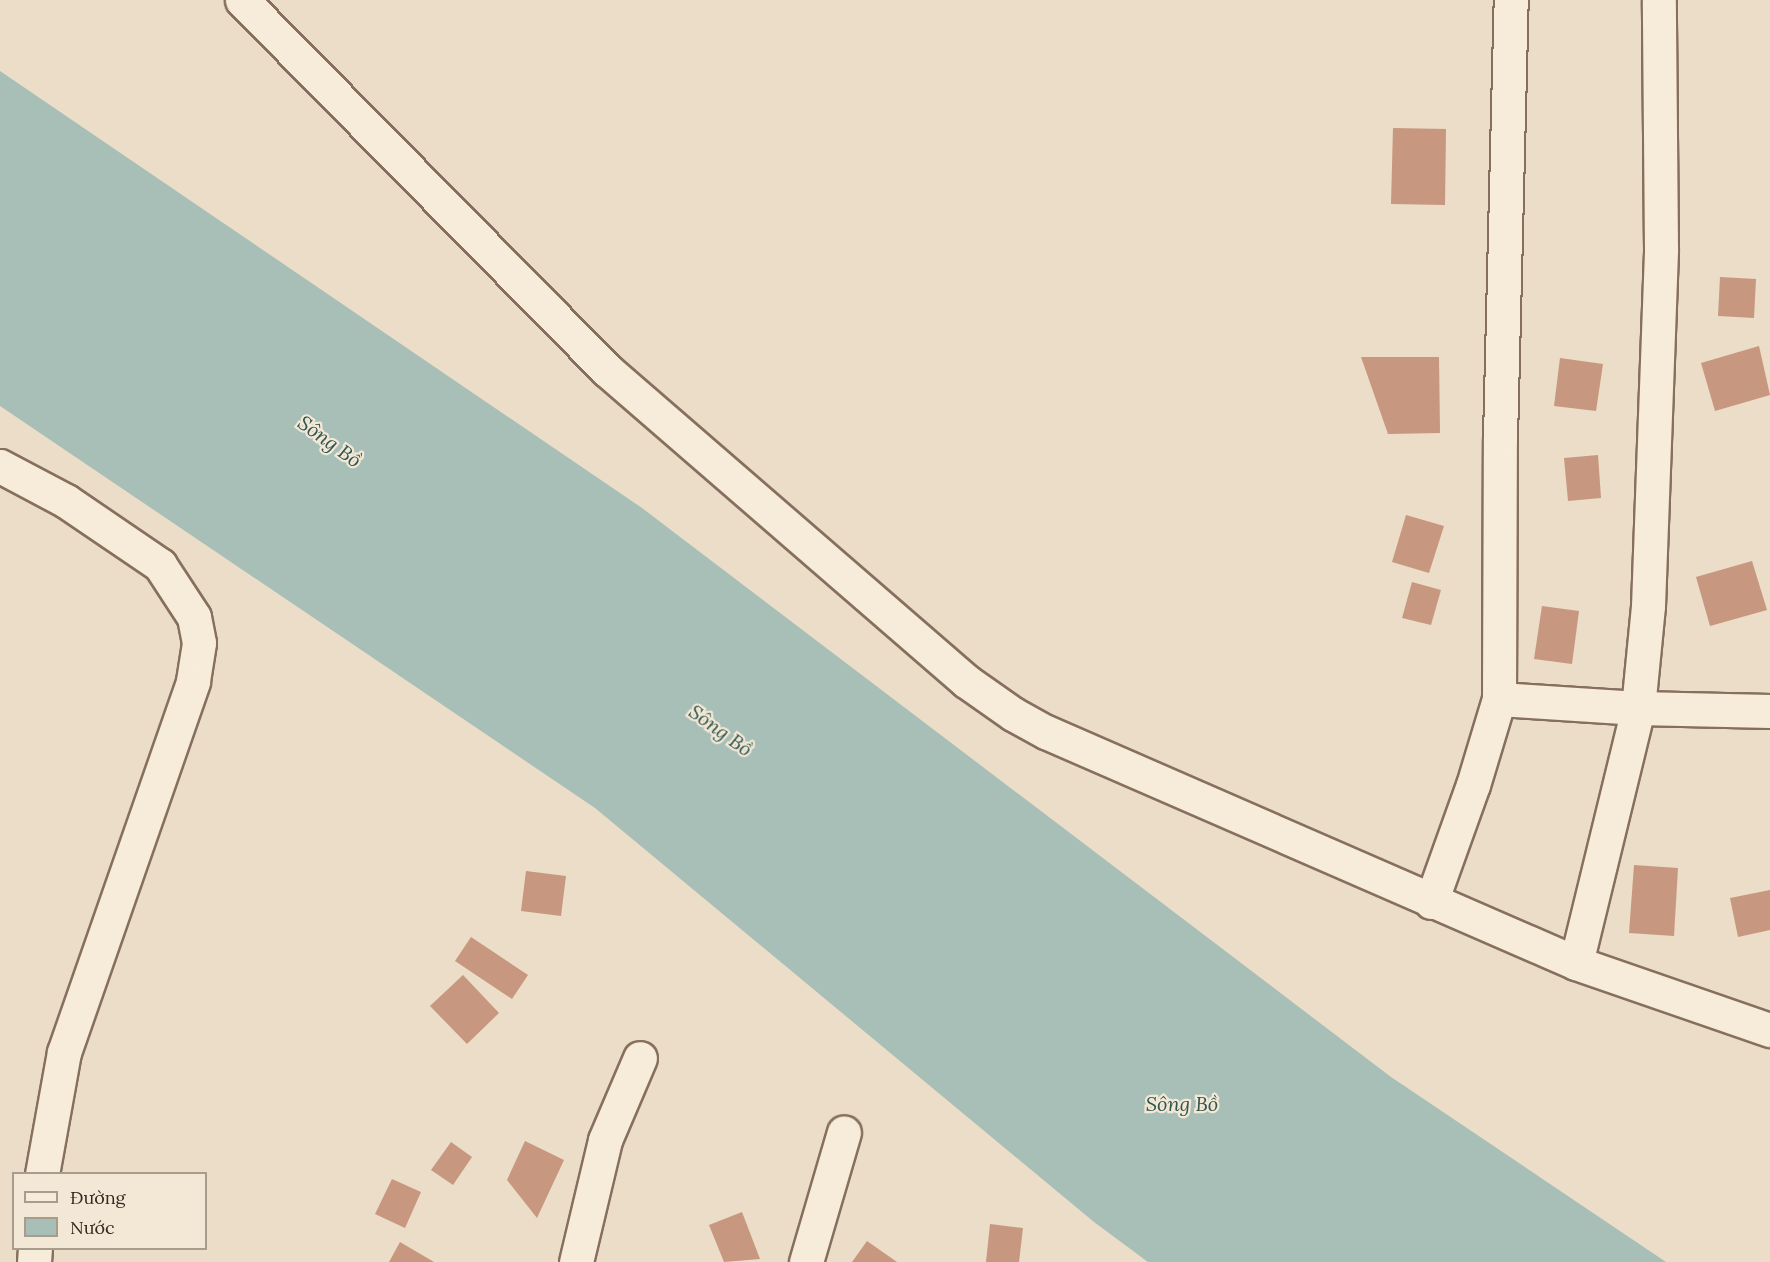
<!DOCTYPE html>
<meta charset="utf-8">
<style>
body{margin:0}
#map{position:relative;width:1770px;height:1262px;overflow:hidden;background:#ebddc7;font-family:Lora,serif}
div>[style]{position:absolute}
[style*='--x']{left:calc(var(--x)*1px);top:calc(var(--y)*1px);width:calc(var(--w)*1px);rotate:calc(var(--a)*1deg)}
.water>*{inset:0;background:#a8bfb7}
.building>*{inset:0;background:#c7977f}
.roads{filter:drop-shadow(2px 0 #86705d) drop-shadow(-2px 0 #86705d) drop-shadow(0 2px #86705d) drop-shadow(0 -2px #86705d)}
.minor>*{height:33px;margin:-16.5px;padding:0 16.5px;transform-origin:16.5px;border-radius:16.5px;background:#f7ecd9}
span{translate:-50% -50%;white-space:nowrap;text-align:center;line-height:1.15;-webkit-text-stroke:4.5px #f3e8d6;paint-order:stroke}
.water-label{font-size:20px;color:#305650;font-style:italic}
.legend{position:absolute;left:12px;top:1172px;width:195px;height:78px;box-sizing:border-box;background:#f3e8d6;border:2px solid #a89c8d;margin:0;padding:8px 10px;list-style:none;font-size:18px;color:#372920}
.legend li{display:flex;align-items:center;gap:12px;height:30px}
.legend b{width:30px;border:2px solid #a89c8d}
</style>
<div id="map">
<div class="water">
<div style="clip-path:polygon(0 71px,642px 508px,1391px 1077px,1666px 1262px,1148px 1262px,1094px 1222px,595px 808px,0 406px)"></div>
</div>
<div class="building">
<div style="clip-path:polygon(1393px 128px,1446px 129px,1445px 205px,1391px 204px)"></div>
<div style="clip-path:polygon(1720px 277px,1756px 279px,1754px 318px,1718px 316px)"></div>
<div style="clip-path:polygon(1759px 346px,1770px 395px,1715px 411px,1701px 363px)"></div>
<div style="clip-path:polygon(1361px 357px,1439px 357px,1440px 433px,1388px 434px)"></div>
<div style="clip-path:polygon(1560px 358px,1603px 364px,1596px 411px,1554px 406px)"></div>
<div style="clip-path:polygon(1598px 455px,1601px 498px,1568px 501px,1564px 458px)"></div>
<div style="clip-path:polygon(1406px 515px,1444px 526px,1429px 573px,1392px 562px)"></div>
<div style="clip-path:polygon(1752px 561px,1767px 610px,1710px 626px,1696px 577px)"></div>
<div style="clip-path:polygon(1412px 582px,1441px 590px,1431px 625px,1402px 618px)"></div>
<div style="clip-path:polygon(1542px 606px,1579px 611px,1572px 664px,1534px 659px)"></div>
<div style="clip-path:polygon(1634px 865px,1678px 868px,1674px 936px,1629px 933px)"></div>
<div style="clip-path:polygon(526px 871px,566px 876px,561px 916px,521px 911px)"></div>
<div style="clip-path:polygon(1770px 890px,1770px 930px,1738px 937px,1730px 898px)"></div>
<div style="clip-path:polygon(471px 937px,528px 975px,512px 999px,455px 961px)"></div>
<div style="clip-path:polygon(463px 975px,499px 1013px,467px 1044px,430px 1006px)"></div>
<div style="clip-path:polygon(525px 1141px,564px 1160px,537px 1218px,507px 1180px)"></div>
<div style="clip-path:polygon(451px 1142px,472px 1157px,453px 1185px,431px 1170px)"></div>
<div style="clip-path:polygon(392px 1179px,421px 1192px,405px 1228px,375px 1214px)"></div>
<div style="clip-path:polygon(742px 1212px,760px 1259px,724px 1262px,709px 1225px)"></div>
<div style="clip-path:polygon(990px 1224px,1023px 1228px,1019px 1262px,986px 1262px)"></div>
<div style="clip-path:polygon(867px 1241px,897px 1262px,852px 1262px)"></div>
<div style="clip-path:polygon(400px 1242px,434px 1262px,389px 1262px)"></div>
</div>
<div class="roads">
<div class="minor">
<div style="--x:242;--y:0;--w:520;--a:45.39"></div>
<div style="--x:607;--y:370;--w:475;--a:40.9"></div>
<div style="--x:966;--y:681;--w:57;--a:35.1"></div>
<div style="--x:1013;--y:714;--w:38;--a:29"></div>
<div style="--x:1046;--y:732;--w:578;--a:23.55"></div>
<div style="--x:1576;--y:963;--w:205;--a:19.1"></div>
<div style="--x:0;--y:466;--w:75;--a:27.9"></div>
<div style="--x:66;--y:501;--w:114;--a:34.2"></div>
<div style="--x:160;--y:565;--w:62;--a:56.8"></div>
<div style="--x:194;--y:617;--w:26;--a:79"></div>
<div style="--x:199;--y:643;--w:39;--a:99"></div>
<div style="--x:193;--y:682;--w:392;--a:109.2"></div>
<div style="--x:64;--y:1052;--w:124;--a:100.2"></div>
<div style="--x:1499;--y:699;--w:139;--a:3.7"></div>
<div style="--x:1638;--y:708;--w:132;--a:1.3"></div>
<div style="--x:1431;--y:902;--w:124;--a:-70.3"></div>
<div style="--x:1473;--y:785;--w:90;--a:-73.2"></div>
<div style="--x:1499;--y:699;--w:261;--a:-89.8"></div>
<div style="--x:1500;--y:438;--w:438;--a:-88.6"></div>
<div style="--x:1576;--y:963;--w:262;--a:-76.3"></div>
<div style="--x:1638;--y:708;--w:102;--a:-84.4"></div>
<div style="--x:1648;--y:606;--w:357;--a:-87.9"></div>
<div style="--x:1661;--y:249;--w:249;--a:-90.5"></div>
<div style="--x:34;--y:1262;--w:14;--a:-86"></div>
<div style="--x:576;--y:1262;--w:125;--a:-76.6"></div>
<div style="--x:605;--y:1140;--w:89;--a:-66.9"></div>
<div style="--x:806;--y:1262;--w:135;--a:-73.7"></div>
</div>
</div>
<div class="water-label">
<span style="left:330px;top:441px;rotate:36deg">Sông Bồ</span>
<span style="left:721px;top:730px;rotate:36deg">Sông Bồ</span>
<span style="left:1182px;top:1103px">Sông Bồ</span>
</div>
<ul class="legend">
<li><b style="height:8px;background:#f7ecd9"></b>Đường</li>
<li><b style="height:16px;background:#a8bfb7"></b>Nước</li>
</ul>
</div>
